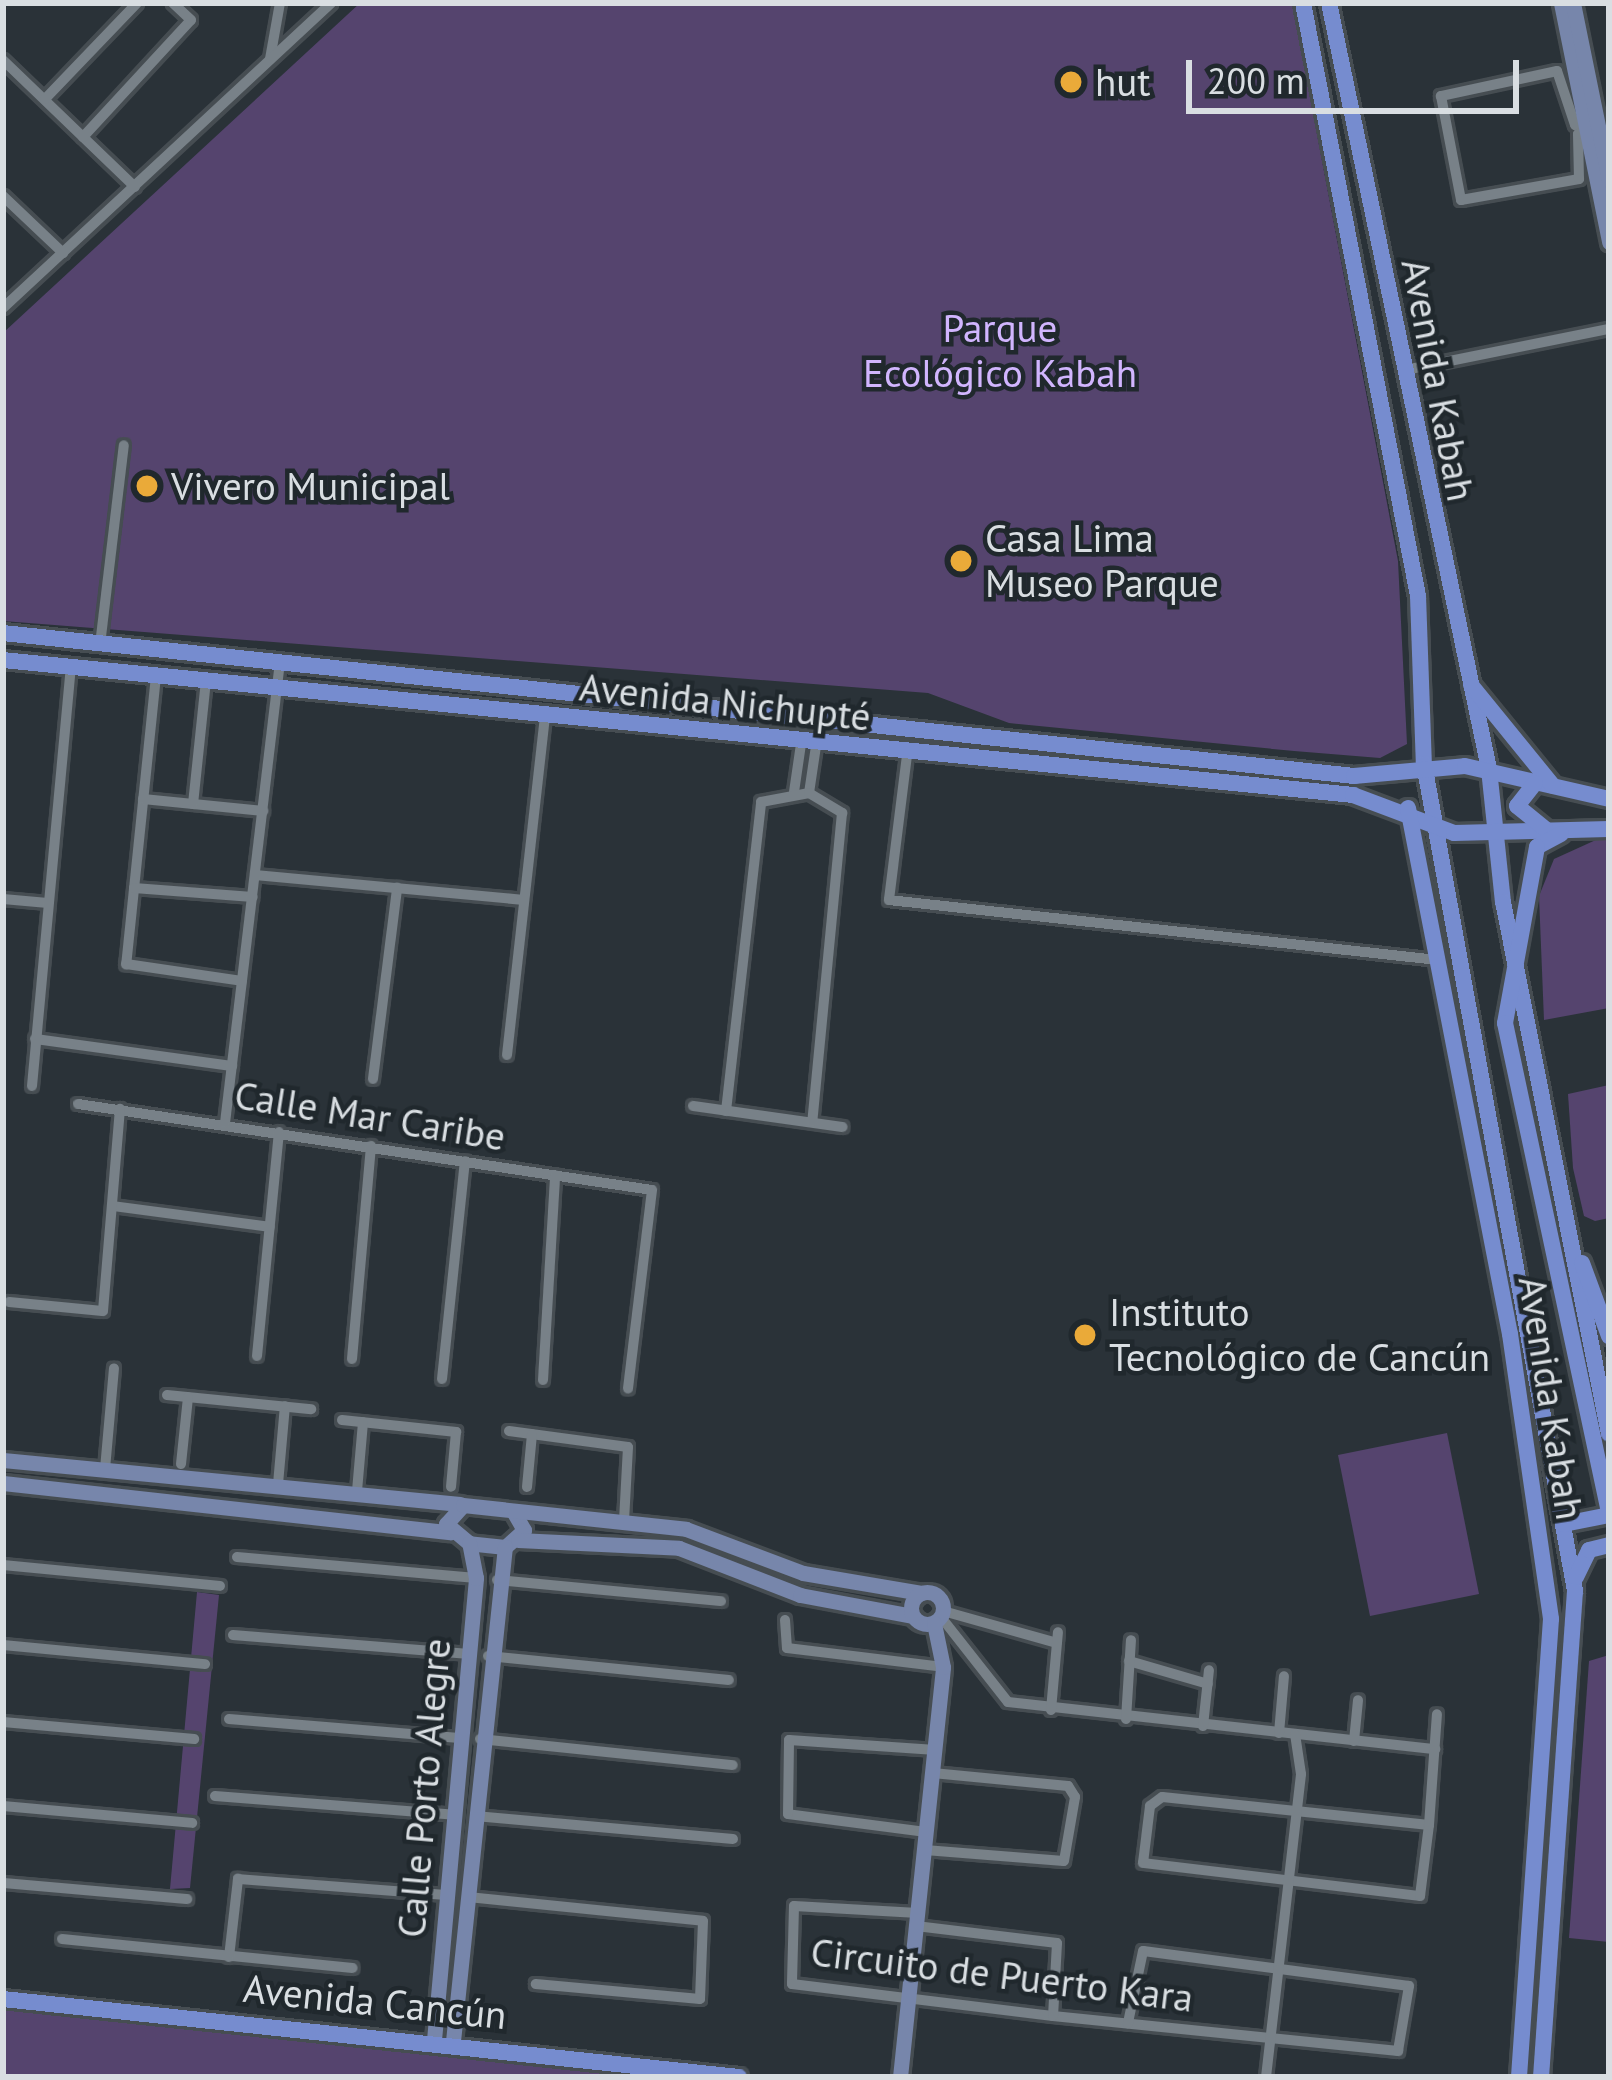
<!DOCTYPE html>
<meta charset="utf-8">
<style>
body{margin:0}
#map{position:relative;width:1612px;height:2080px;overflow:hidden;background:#2a3238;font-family:"PT Sans",sans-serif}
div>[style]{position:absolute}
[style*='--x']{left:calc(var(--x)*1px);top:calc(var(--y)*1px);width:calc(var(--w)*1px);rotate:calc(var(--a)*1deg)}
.green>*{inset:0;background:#55446e}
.roads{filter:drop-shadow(3px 0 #464d52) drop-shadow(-3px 0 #464d52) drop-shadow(0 3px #464d52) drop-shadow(0 -3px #464d52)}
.street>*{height:10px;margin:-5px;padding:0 5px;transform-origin:5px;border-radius:5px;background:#788188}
.secondary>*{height:15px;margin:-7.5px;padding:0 7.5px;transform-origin:7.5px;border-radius:7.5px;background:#7786ab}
.secondary>.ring{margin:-7.5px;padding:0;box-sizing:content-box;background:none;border:15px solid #7786ab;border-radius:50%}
.primary>*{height:16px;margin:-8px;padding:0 8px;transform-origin:8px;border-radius:8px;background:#768ccf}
.dots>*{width:33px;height:33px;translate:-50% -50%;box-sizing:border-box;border:6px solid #20282d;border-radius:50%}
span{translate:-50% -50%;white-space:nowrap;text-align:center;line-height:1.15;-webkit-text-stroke:9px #20282d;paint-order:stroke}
.poi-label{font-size:39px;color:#d9dee2}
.left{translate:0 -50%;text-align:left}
.park-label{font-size:39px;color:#d1b5fe}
.street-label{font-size:39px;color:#d9dee2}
.frame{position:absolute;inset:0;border:6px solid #d9dee2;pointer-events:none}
.scale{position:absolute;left:1186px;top:60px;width:333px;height:54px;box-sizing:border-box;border:6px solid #d9dee2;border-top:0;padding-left:15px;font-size:36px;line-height:42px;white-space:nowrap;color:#d9dee2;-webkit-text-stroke:9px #20282d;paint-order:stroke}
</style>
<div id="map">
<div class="green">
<div style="clip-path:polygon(360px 3px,1292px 3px,1398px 561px,1407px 744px,1380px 758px,1294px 751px,1009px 723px,928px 693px,3px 621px,3px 333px)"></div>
<div style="clip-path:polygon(1609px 834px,1609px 1008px,1544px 1020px,1539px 896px,1554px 859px)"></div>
<div style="clip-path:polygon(1609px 1085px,1609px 1218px,1595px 1221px,1584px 1216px,1573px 1168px,1568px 1094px)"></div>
<div style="clip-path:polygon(1447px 1433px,1479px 1594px,1370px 1616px,1338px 1455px)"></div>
<div style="clip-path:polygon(197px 1592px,219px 1595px,190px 1888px,170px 1889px)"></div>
<div style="clip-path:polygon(1609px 1655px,1609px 1942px,1569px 1938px,1589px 1661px)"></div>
<div style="clip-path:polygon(3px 2007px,259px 2035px,408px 2037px,744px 2077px,3px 2077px)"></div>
</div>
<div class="roads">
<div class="street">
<div style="--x:270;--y:59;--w:57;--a:-79.9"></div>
<div style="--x:3;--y:60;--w:183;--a:43.9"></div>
<div style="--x:45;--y:99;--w:133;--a:-46.2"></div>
<div style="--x:1586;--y:123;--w:11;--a:170"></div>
<div style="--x:1575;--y:125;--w:57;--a:-108.4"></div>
<div style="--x:1557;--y:71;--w:119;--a:167.8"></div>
<div style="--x:1441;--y:96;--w:106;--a:79.1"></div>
<div style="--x:1461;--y:200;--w:120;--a:-10.1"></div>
<div style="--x:1579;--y:179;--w:45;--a:-91.3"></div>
<div style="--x:1578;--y:134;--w:10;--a:-11"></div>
<div style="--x:83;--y:137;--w:159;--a:-47.3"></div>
<div style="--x:191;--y:20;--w:25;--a:-137"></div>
<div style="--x:3;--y:196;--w:83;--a:43.5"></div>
<div style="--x:3;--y:308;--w:448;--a:-42.9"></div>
<div style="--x:1405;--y:370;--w:208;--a:-11.4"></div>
<div style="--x:100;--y:645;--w:201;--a:-83.2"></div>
<div style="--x:156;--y:676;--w:290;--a:95.9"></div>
<div style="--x:126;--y:964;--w:117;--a:8.3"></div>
<div style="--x:907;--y:755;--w:146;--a:97.1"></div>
<div style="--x:889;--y:900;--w:552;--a:6.24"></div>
<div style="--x:794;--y:792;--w:49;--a:-81.7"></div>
<div style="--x:809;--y:793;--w:48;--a:-81.5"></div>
<div style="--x:143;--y:799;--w:121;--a:5.7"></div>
<div style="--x:193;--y:804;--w:125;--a:-84"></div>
<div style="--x:255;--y:875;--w:270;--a:5.3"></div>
<div style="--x:134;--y:888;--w:119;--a:4.3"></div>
<div style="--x:3;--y:899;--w:45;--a:5.1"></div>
<div style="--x:35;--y:1039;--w:199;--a:7.8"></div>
<div style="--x:507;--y:1055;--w:341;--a:-83.6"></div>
<div style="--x:373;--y:1079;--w:193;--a:-82.8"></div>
<div style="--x:32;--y:1086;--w:421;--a:-84.7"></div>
<div style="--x:78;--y:1104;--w:580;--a:8.52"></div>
<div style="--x:652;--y:1190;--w:200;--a:96.9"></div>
<div style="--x:693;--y:1106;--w:151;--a:8"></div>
<div style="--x:726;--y:1111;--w:311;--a:-83.5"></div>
<div style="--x:761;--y:802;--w:49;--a:-10.6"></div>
<div style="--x:809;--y:793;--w:39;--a:31"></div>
<div style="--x:842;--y:813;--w:310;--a:95.5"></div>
<div style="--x:225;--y:1123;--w:458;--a:-83.2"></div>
<div style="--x:113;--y:1206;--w:158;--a:7.6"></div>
<div style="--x:9;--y:1302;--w:94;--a:5.5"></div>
<div style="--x:103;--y:1311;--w:203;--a:-85.2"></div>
<div style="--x:257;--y:1356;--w:225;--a:-84.4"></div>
<div style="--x:352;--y:1359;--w:214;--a:-84.9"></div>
<div style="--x:442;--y:1379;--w:219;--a:-84"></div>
<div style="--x:543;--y:1380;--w:205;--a:-86.6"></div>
<div style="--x:167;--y:1395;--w:145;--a:5.6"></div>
<div style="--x:342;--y:1420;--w:115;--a:6"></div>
<div style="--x:456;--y:1432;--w:55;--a:95.2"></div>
<div style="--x:509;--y:1431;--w:120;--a:7.7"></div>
<div style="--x:628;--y:1447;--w:75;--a:93.1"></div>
<div style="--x:181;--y:1464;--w:67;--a:-84"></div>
<div style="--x:105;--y:1469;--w:101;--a:-84.9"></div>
<div style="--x:278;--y:1484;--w:78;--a:-84.9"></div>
<div style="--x:527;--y:1487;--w:53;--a:-84.6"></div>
<div style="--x:357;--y:1491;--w:69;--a:-85"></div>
<div style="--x:237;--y:1557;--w:240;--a:5"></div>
<div style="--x:3;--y:1565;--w:218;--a:5.5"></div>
<div style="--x:497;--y:1580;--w:225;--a:5.4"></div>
<div style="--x:943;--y:1611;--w:118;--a:15.7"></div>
<div style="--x:941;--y:1617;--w:108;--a:51.8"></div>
<div style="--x:1008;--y:1702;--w:430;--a:6.3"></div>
<div style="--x:785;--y:1620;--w:28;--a:86"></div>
<div style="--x:787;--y:1648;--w:157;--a:6.9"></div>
<div style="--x:233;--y:1635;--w:237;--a:4.6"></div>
<div style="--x:3;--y:1645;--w:203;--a:5.4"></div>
<div style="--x:488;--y:1656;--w:242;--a:5.7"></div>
<div style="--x:1129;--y:1661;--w:82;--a:16.2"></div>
<div style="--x:1051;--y:1710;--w:78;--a:-84.9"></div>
<div style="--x:229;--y:1719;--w:234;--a:4.7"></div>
<div style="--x:1126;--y:1719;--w:79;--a:-86.4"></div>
<div style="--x:3;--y:1722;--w:192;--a:5.1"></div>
<div style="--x:1203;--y:1726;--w:56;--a:-83.9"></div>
<div style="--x:1279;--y:1733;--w:57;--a:-85"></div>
<div style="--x:480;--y:1739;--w:254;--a:5.9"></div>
<div style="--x:1354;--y:1741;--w:41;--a:-84.4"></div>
<div style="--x:215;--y:1796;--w:240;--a:4.5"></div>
<div style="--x:3;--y:1806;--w:190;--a:5.1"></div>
<div style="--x:475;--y:1816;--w:259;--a:5.1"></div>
<div style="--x:1429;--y:1825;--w:268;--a:-174"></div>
<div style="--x:1162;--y:1797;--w:15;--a:143"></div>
<div style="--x:1150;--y:1806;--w:57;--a:97"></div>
<div style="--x:1143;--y:1863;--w:279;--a:6.8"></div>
<div style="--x:1420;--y:1896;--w:72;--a:-82.8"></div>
<div style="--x:1429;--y:1825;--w:111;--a:-85.9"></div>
<div style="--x:926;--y:1832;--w:139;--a:-172.6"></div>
<div style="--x:788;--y:1814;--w:74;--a:-89.2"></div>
<div style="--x:789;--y:1740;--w:147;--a:3.9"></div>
<div style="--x:925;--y:1850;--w:139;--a:4.5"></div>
<div style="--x:1064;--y:1861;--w:65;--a:-80.2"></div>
<div style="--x:1075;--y:1797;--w:13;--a:-122"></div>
<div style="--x:1068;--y:1786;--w:136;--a:-174.5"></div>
<div style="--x:3;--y:1883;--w:185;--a:5"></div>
<div style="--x:468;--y:1897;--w:236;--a:5.8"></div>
<div style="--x:703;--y:1921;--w:78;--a:92.2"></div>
<div style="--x:700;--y:1999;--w:165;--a:-174.8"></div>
<div style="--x:918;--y:1913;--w:124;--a:-176.8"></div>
<div style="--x:794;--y:1906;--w:78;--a:91.5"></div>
<div style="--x:792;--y:1984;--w:263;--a:7"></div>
<div style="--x:1053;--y:2016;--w:347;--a:5.8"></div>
<div style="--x:1398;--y:2051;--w:66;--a:-80.4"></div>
<div style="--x:1409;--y:1986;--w:268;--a:-172.5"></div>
<div style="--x:1143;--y:1951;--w:74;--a:101.8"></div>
<div style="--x:916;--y:1926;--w:142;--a:6.9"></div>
<div style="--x:1057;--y:1943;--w:73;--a:93.1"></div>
<div style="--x:62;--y:1939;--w:292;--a:5.7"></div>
<div style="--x:229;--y:1957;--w:79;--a:-83.4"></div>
<div style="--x:238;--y:1879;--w:210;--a:4.4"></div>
<div style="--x:1266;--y:2077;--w:305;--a:-83.4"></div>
<div style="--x:1301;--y:1774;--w:40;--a:-98.5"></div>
</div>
<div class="secondary">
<div style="--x:1561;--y:3;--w:244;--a:78.6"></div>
<div style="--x:1573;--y:3;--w:181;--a:78.5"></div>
<div style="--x:3;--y:1460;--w:459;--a:5.5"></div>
<div style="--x:3;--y:1483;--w:450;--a:6.3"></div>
<div style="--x:513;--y:1511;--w:22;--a:60"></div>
<div style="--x:524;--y:1530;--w:25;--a:138"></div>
<div style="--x:505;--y:1547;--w:36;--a:-174"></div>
<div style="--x:469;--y:1543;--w:30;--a:-140"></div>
<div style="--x:446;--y:1524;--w:25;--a:-48"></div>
<div style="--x:463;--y:1505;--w:224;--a:6.1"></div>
<div style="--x:686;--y:1529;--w:125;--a:20.6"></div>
<div style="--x:803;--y:1573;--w:120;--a:9.6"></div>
<div style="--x:518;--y:1540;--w:161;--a:2.8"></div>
<div style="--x:679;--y:1548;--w:130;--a:21.2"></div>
<div style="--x:800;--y:1595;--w:114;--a:10.6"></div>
<div class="ring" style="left:911px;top:1592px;width:17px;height:17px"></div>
<div style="--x:434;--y:2040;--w:464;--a:-84.8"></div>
<div style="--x:476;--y:1578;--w:36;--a:-101"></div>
<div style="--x:453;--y:2041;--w:497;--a:-84"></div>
<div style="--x:900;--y:2077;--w:412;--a:-84"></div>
<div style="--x:943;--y:1667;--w:45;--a:-101.6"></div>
</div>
<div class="primary">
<div style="--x:1303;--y:3;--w:604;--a:79.02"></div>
<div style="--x:1418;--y:596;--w:168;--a:88"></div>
<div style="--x:1424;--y:764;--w:841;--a:79.65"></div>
<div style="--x:1575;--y:1591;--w:487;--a:94"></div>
<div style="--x:1329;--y:3;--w:783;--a:78.2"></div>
<div style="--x:1489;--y:769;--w:134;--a:84"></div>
<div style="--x:1503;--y:902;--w:542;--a:78.73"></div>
<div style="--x:3;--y:633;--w:1359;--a:6.04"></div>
<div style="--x:1354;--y:776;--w:111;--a:-5.1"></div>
<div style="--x:1465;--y:766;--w:148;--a:12.9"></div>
<div style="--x:3;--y:660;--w:1357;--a:5.71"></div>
<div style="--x:1353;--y:795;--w:108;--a:20.6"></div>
<div style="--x:1454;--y:833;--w:155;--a:-1.5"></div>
<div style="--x:1471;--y:685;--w:130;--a:50.9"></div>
<div style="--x:1535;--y:783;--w:29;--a:128"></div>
<div style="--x:1517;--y:806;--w:36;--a:39"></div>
<div style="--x:1408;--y:808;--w:536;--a:79.03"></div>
<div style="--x:1510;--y:1334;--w:288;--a:81.8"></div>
<div style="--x:1551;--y:1619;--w:459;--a:94"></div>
<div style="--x:1561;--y:834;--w:27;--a:152"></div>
<div style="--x:1537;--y:847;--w:179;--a:100.3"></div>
<div style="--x:1505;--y:1023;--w:500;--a:78"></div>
<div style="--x:1582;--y:1263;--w:78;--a:69.7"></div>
<div style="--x:1564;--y:1524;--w:46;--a:-11.3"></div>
<div style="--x:1576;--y:1577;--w:30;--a:-64"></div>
<div style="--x:1589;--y:1550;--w:21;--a:-14"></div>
<div style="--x:3;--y:1999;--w:740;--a:6.05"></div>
</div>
</div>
<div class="dots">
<div style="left:1071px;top:82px;background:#eaaa39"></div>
<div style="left:147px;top:486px;background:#eaaa39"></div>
<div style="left:961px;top:561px;background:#eaaa39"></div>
<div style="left:1085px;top:1335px;background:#eaaa39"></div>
</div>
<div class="poi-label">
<span class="left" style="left:1095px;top:82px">hut</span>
<span class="left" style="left:171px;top:486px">Vivero Municipal</span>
<span class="left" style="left:985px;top:561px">Casa Lima<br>Museo Parque</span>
<span class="left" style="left:1109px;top:1335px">Instituto<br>Tecnológico de Cancún</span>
</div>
<div class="park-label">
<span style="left:1000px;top:351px">Parque<br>Ecológico Kabah</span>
</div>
<div class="street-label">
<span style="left:1438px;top:380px;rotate:79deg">Avenida Kabah</span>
<span style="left:725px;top:702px;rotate:6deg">Avenida Nichupté</span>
<span style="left:370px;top:1116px;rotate:9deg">Calle Mar Caribe</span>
<span style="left:1551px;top:1398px;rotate:81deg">Avenida Kabah</span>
<span style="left:424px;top:1788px;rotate:-85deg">Calle Porto Alegre</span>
<span style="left:1002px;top:1975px;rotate:7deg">Circuito de Puerto Kara</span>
<span style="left:375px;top:2002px;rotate:6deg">Avenida Cancún</span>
</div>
<div class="frame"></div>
<div class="scale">200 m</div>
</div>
